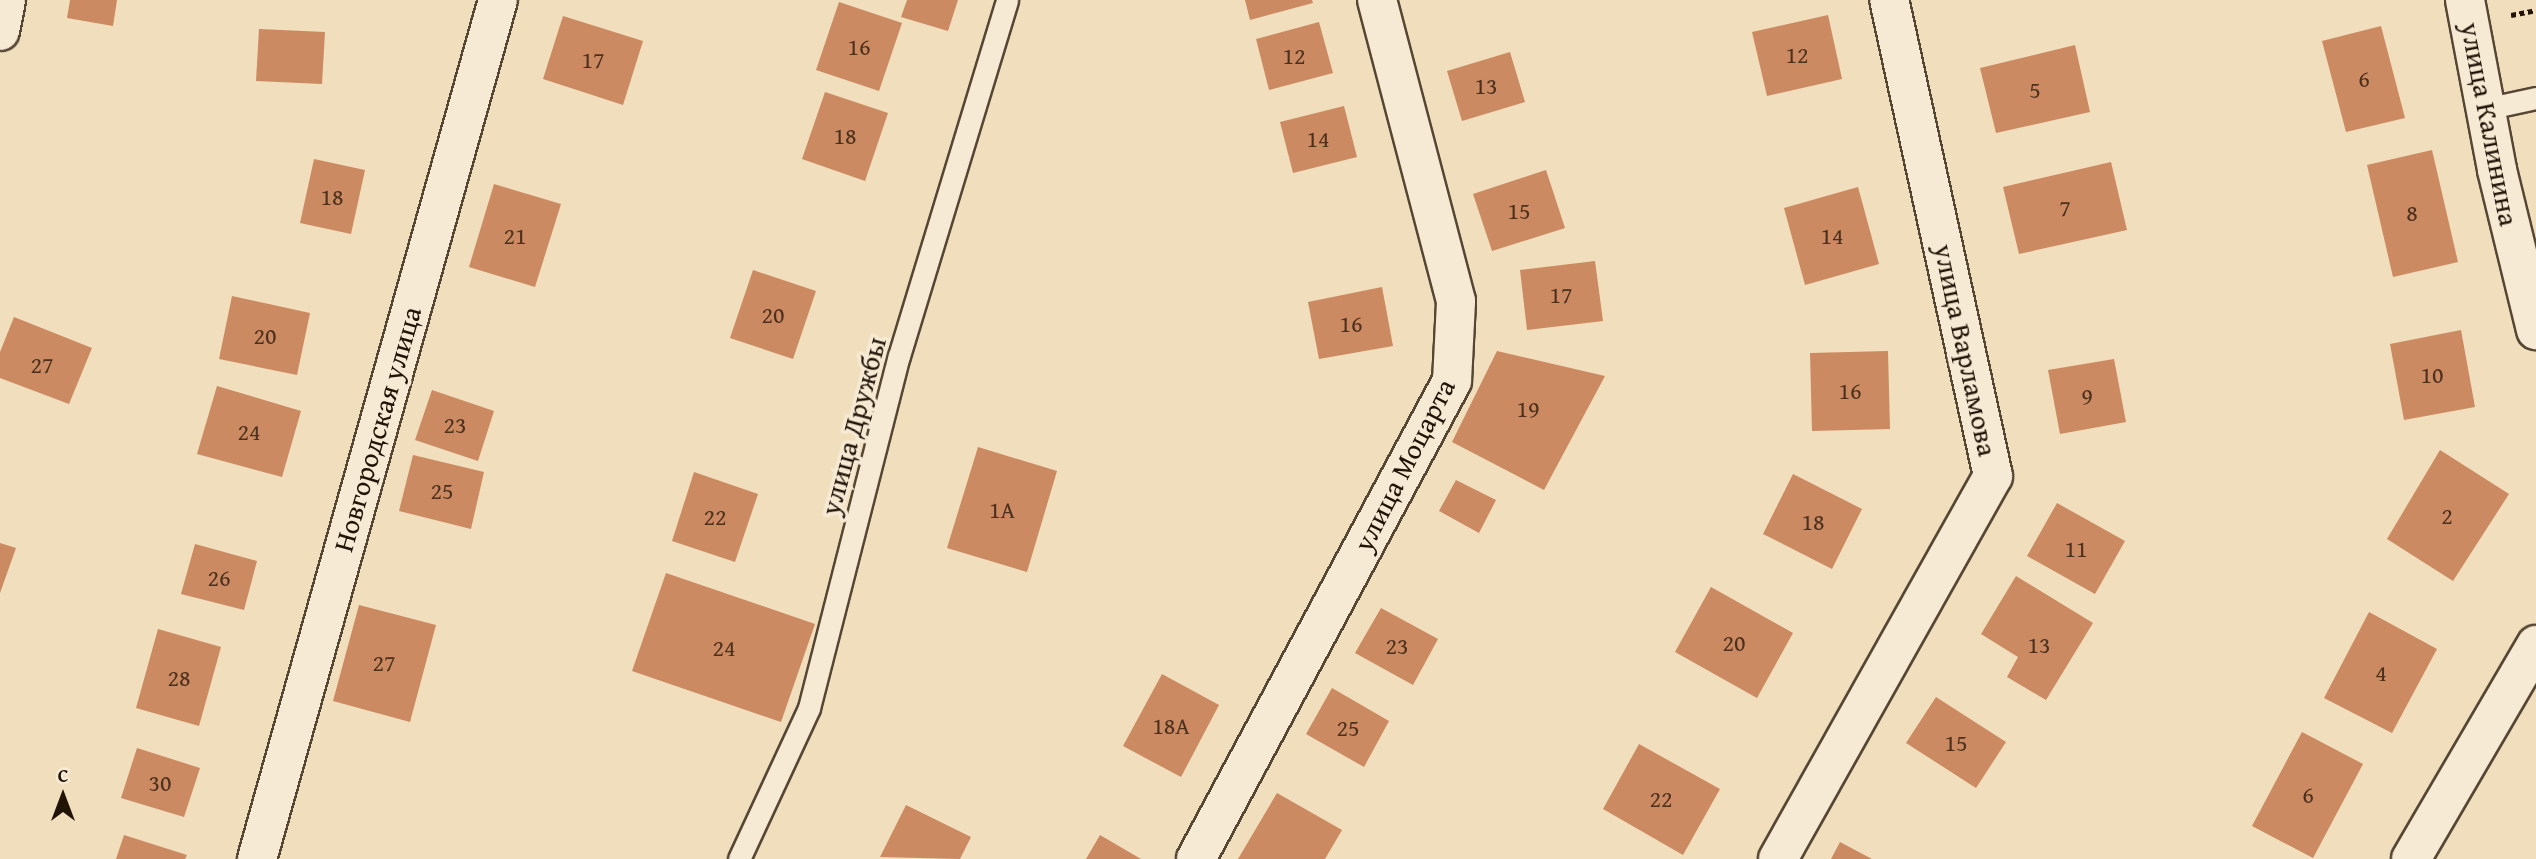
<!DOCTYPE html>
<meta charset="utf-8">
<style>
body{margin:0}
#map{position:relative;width:2536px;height:859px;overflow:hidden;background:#f1debd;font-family:"Gentium Book Plus",serif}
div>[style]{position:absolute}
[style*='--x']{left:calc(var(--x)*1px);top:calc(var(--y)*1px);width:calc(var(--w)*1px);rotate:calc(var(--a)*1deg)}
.building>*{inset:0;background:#cb8a61}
.path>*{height:4.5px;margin-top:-2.25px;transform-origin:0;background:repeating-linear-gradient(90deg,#221307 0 5px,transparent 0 8.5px)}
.roads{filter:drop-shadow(2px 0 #564634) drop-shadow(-2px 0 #564634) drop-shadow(0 2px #564634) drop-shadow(0 -2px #564634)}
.service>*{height:21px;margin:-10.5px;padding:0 10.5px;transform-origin:10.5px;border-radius:10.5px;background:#f6ead4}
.minor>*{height:38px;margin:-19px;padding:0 19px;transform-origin:19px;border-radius:19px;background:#f6ead4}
span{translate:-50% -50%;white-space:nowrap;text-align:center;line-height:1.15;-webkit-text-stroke:7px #f6ead4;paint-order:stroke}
.number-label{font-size:24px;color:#4c311e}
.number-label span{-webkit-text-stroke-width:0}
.street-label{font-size:28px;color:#221307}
.north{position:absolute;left:28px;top:761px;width:70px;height:70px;-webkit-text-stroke:5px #f6ead4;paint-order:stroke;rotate:0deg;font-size:19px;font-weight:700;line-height:28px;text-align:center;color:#221307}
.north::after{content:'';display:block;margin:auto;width:24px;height:32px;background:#221307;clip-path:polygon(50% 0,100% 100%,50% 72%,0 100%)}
</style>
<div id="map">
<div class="building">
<div style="clip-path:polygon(70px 0,117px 0,113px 26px,67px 18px)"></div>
<div style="clip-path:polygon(907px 0,958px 0,948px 31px,901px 17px)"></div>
<div style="clip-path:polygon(1245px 0,1312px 0,1313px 3px,1250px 20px)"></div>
<div style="clip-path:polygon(839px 2px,902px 23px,879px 91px,816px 70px)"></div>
<div style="clip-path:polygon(1828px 15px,1842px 79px,1767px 96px,1752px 32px)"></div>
<div style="clip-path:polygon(563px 16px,643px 41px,623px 105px,543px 79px)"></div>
<div style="clip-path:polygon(1319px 22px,1333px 73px,1269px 90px,1256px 39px)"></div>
<div style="clip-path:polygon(2381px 26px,2405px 118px,2346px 132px,2322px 41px)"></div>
<div style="clip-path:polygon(259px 29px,325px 32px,322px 84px,256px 81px)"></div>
<div style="clip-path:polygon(2075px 45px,2090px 112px,1996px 133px,1980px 68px)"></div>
<div style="clip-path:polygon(1510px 52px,1525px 102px,1462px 121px,1447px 71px)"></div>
<div style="clip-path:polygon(825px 92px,888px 113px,865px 181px,802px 159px)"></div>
<div style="clip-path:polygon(1344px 106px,1357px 157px,1293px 173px,1280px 122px)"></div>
<div style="clip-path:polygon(2432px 150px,2458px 262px,2393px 277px,2367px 165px)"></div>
<div style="clip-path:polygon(314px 159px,365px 170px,351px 234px,300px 223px)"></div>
<div style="clip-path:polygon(2111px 162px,2127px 230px,2019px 254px,2003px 187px)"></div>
<div style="clip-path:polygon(1546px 170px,1565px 228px,1492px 251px,1473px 194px)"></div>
<div style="clip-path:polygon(494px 184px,561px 204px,535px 287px,469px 267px)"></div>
<div style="clip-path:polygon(1858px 187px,1879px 264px,1805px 285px,1784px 208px)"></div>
<div style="clip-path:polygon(1595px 261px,1603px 321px,1527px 330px,1520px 270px)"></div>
<div style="clip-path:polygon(753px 270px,816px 291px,793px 359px,730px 338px)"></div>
<div style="clip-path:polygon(1382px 287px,1393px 346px,1319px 359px,1308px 302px)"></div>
<div style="clip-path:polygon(232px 296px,310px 313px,297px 375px,219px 359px)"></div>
<div style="clip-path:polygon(14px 317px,92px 348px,69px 404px,0 378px,0 352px)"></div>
<div style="clip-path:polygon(2461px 330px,2475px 407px,2404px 420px,2390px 344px)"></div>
<div style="clip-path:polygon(1497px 351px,1605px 376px,1544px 490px,1452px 442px)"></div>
<div style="clip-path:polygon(1888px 351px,1890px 429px,1812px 431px,1810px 353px)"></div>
<div style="clip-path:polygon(2114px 359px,2126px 422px,2060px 434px,2048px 370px)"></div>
<div style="clip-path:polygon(217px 386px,301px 411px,282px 477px,197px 454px)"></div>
<div style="clip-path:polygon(432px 390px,494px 411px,478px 461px,415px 440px)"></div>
<div style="clip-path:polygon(978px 447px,1057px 471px,1027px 572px,947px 548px)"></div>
<div style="clip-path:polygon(2440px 450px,2509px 494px,2453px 581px,2387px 539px)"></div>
<div style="clip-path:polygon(413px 455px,484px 472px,471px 529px,399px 511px)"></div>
<div style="clip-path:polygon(694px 472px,758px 494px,735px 562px,672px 541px)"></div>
<div style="clip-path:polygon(1793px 474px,1862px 509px,1832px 569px,1763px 534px)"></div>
<div style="clip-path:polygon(1456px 480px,1496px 500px,1479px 533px,1439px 511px)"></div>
<div style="clip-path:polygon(2057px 503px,2125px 541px,2095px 594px,2027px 556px)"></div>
<div style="clip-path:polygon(0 543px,16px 548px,0 593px)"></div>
<div style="clip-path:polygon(195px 544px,257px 561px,244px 610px,181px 594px)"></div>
<div style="clip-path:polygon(666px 573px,815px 624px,781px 722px,632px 671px)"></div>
<div style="clip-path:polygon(2016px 576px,2093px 623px,2046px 700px,2007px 677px,2018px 657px,1981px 634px)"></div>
<div style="clip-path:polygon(1711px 587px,1793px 633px,1757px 698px,1675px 652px)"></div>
<div style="clip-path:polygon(359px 605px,436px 625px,410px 722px,333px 701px)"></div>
<div style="clip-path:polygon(1381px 608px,1438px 639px,1413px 685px,1355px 653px)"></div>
<div style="clip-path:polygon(2369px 612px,2437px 649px,2392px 733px,2324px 698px)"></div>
<div style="clip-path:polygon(158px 629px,221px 647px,199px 726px,136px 708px)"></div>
<div style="clip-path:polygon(1162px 674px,1219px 705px,1181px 777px,1123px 746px)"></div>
<div style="clip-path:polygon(1332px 688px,1389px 721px,1364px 767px,1306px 734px)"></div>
<div style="clip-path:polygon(1936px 697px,2006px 742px,1976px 788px,1906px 743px)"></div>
<div style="clip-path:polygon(2302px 732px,2363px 764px,2313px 858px,2252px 826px)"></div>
<div style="clip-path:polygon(1639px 744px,1720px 789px,1683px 855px,1603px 809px)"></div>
<div style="clip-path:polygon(137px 748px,200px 768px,184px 817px,121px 798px)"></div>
<div style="clip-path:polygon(1277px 793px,1342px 830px,1325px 859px,1238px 859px)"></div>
<div style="clip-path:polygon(906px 805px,971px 837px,960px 859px,880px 857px)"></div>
<div style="clip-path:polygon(124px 835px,187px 855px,185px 859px,116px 859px)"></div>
<div style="clip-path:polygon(1100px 835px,1141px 859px,1086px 859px)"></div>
<div style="clip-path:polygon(1840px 842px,1872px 859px,1831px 859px)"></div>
</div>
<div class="path">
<div style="--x:2511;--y:15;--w:25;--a:-11"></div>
</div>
<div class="roads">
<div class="service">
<div style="--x:2485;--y:109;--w:52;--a:-12.2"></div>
<div style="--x:739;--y:859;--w:166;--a:-65.1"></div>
<div style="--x:809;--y:708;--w:363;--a:-75.7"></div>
<div style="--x:899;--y:356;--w:372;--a:-73.1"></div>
</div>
<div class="minor">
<div style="--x:2465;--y:0;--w:173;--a:79.3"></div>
<div style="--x:2497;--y:170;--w:165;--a:76.3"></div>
<div style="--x:0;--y:31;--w:32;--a:-79"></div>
<div style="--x:257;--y:859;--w:892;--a:-74.33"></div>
<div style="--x:1196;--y:859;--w:542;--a:-61.83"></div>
<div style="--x:1452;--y:381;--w:80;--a:-87.1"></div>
<div style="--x:1456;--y:301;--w:311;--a:-104.7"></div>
<div style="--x:1778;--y:859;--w:439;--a:-60.7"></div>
<div style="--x:1993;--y:476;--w:487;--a:-102.3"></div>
<div style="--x:2411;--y:859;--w:248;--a:-59.7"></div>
</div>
</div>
<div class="number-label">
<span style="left:859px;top:47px">16</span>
<span style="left:1797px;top:55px">12</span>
<span style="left:1294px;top:56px">12</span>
<span style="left:593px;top:60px">17</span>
<span style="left:2364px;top:79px">6</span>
<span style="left:1486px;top:86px">13</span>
<span style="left:2035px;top:90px">5</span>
<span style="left:845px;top:136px">18</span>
<span style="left:1318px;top:139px">14</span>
<span style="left:332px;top:197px">18</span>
<span style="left:2065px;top:208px">7</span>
<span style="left:1519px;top:211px">15</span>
<span style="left:2412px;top:213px">8</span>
<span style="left:515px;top:236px">21</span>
<span style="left:1832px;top:236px">14</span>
<span style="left:1561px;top:295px">17</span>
<span style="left:773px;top:315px">20</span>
<span style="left:1351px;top:324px">16</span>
<span style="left:265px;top:336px">20</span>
<span style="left:42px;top:365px">27</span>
<span style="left:2432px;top:375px">10</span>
<span style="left:1850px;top:391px">16</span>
<span style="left:2087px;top:396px">9</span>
<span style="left:1528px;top:409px">19</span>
<span style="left:455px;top:425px">23</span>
<span style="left:249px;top:432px">24</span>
<span style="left:442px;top:491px">25</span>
<span style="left:1002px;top:510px">1А</span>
<span style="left:2447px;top:516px">2</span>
<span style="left:715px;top:517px">22</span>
<span style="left:1813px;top:522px">18</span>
<span style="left:2076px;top:549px">11</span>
<span style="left:219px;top:578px">26</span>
<span style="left:1734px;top:643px">20</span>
<span style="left:2039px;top:645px">13</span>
<span style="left:1397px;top:646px">23</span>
<span style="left:724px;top:648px">24</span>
<span style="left:384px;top:663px">27</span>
<span style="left:2381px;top:673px">4</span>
<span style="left:179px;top:678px">28</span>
<span style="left:1171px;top:726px">18А</span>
<span style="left:1348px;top:728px">25</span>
<span style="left:1956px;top:743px">15</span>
<span style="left:160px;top:783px">30</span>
<span style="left:2308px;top:795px">6</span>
<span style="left:1661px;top:799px">22</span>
</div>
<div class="street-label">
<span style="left:2490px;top:124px;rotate:79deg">улица Калинина</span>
<span style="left:1966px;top:350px;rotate:78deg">улица Варламова</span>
<span style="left:853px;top:426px;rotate:-75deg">улица Дружбы</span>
<span style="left:377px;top:429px;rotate:-74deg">Новгородская улица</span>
<span style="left:1404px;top:465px;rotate:-63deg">улица Моцарта</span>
</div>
<div class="north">С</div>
</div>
